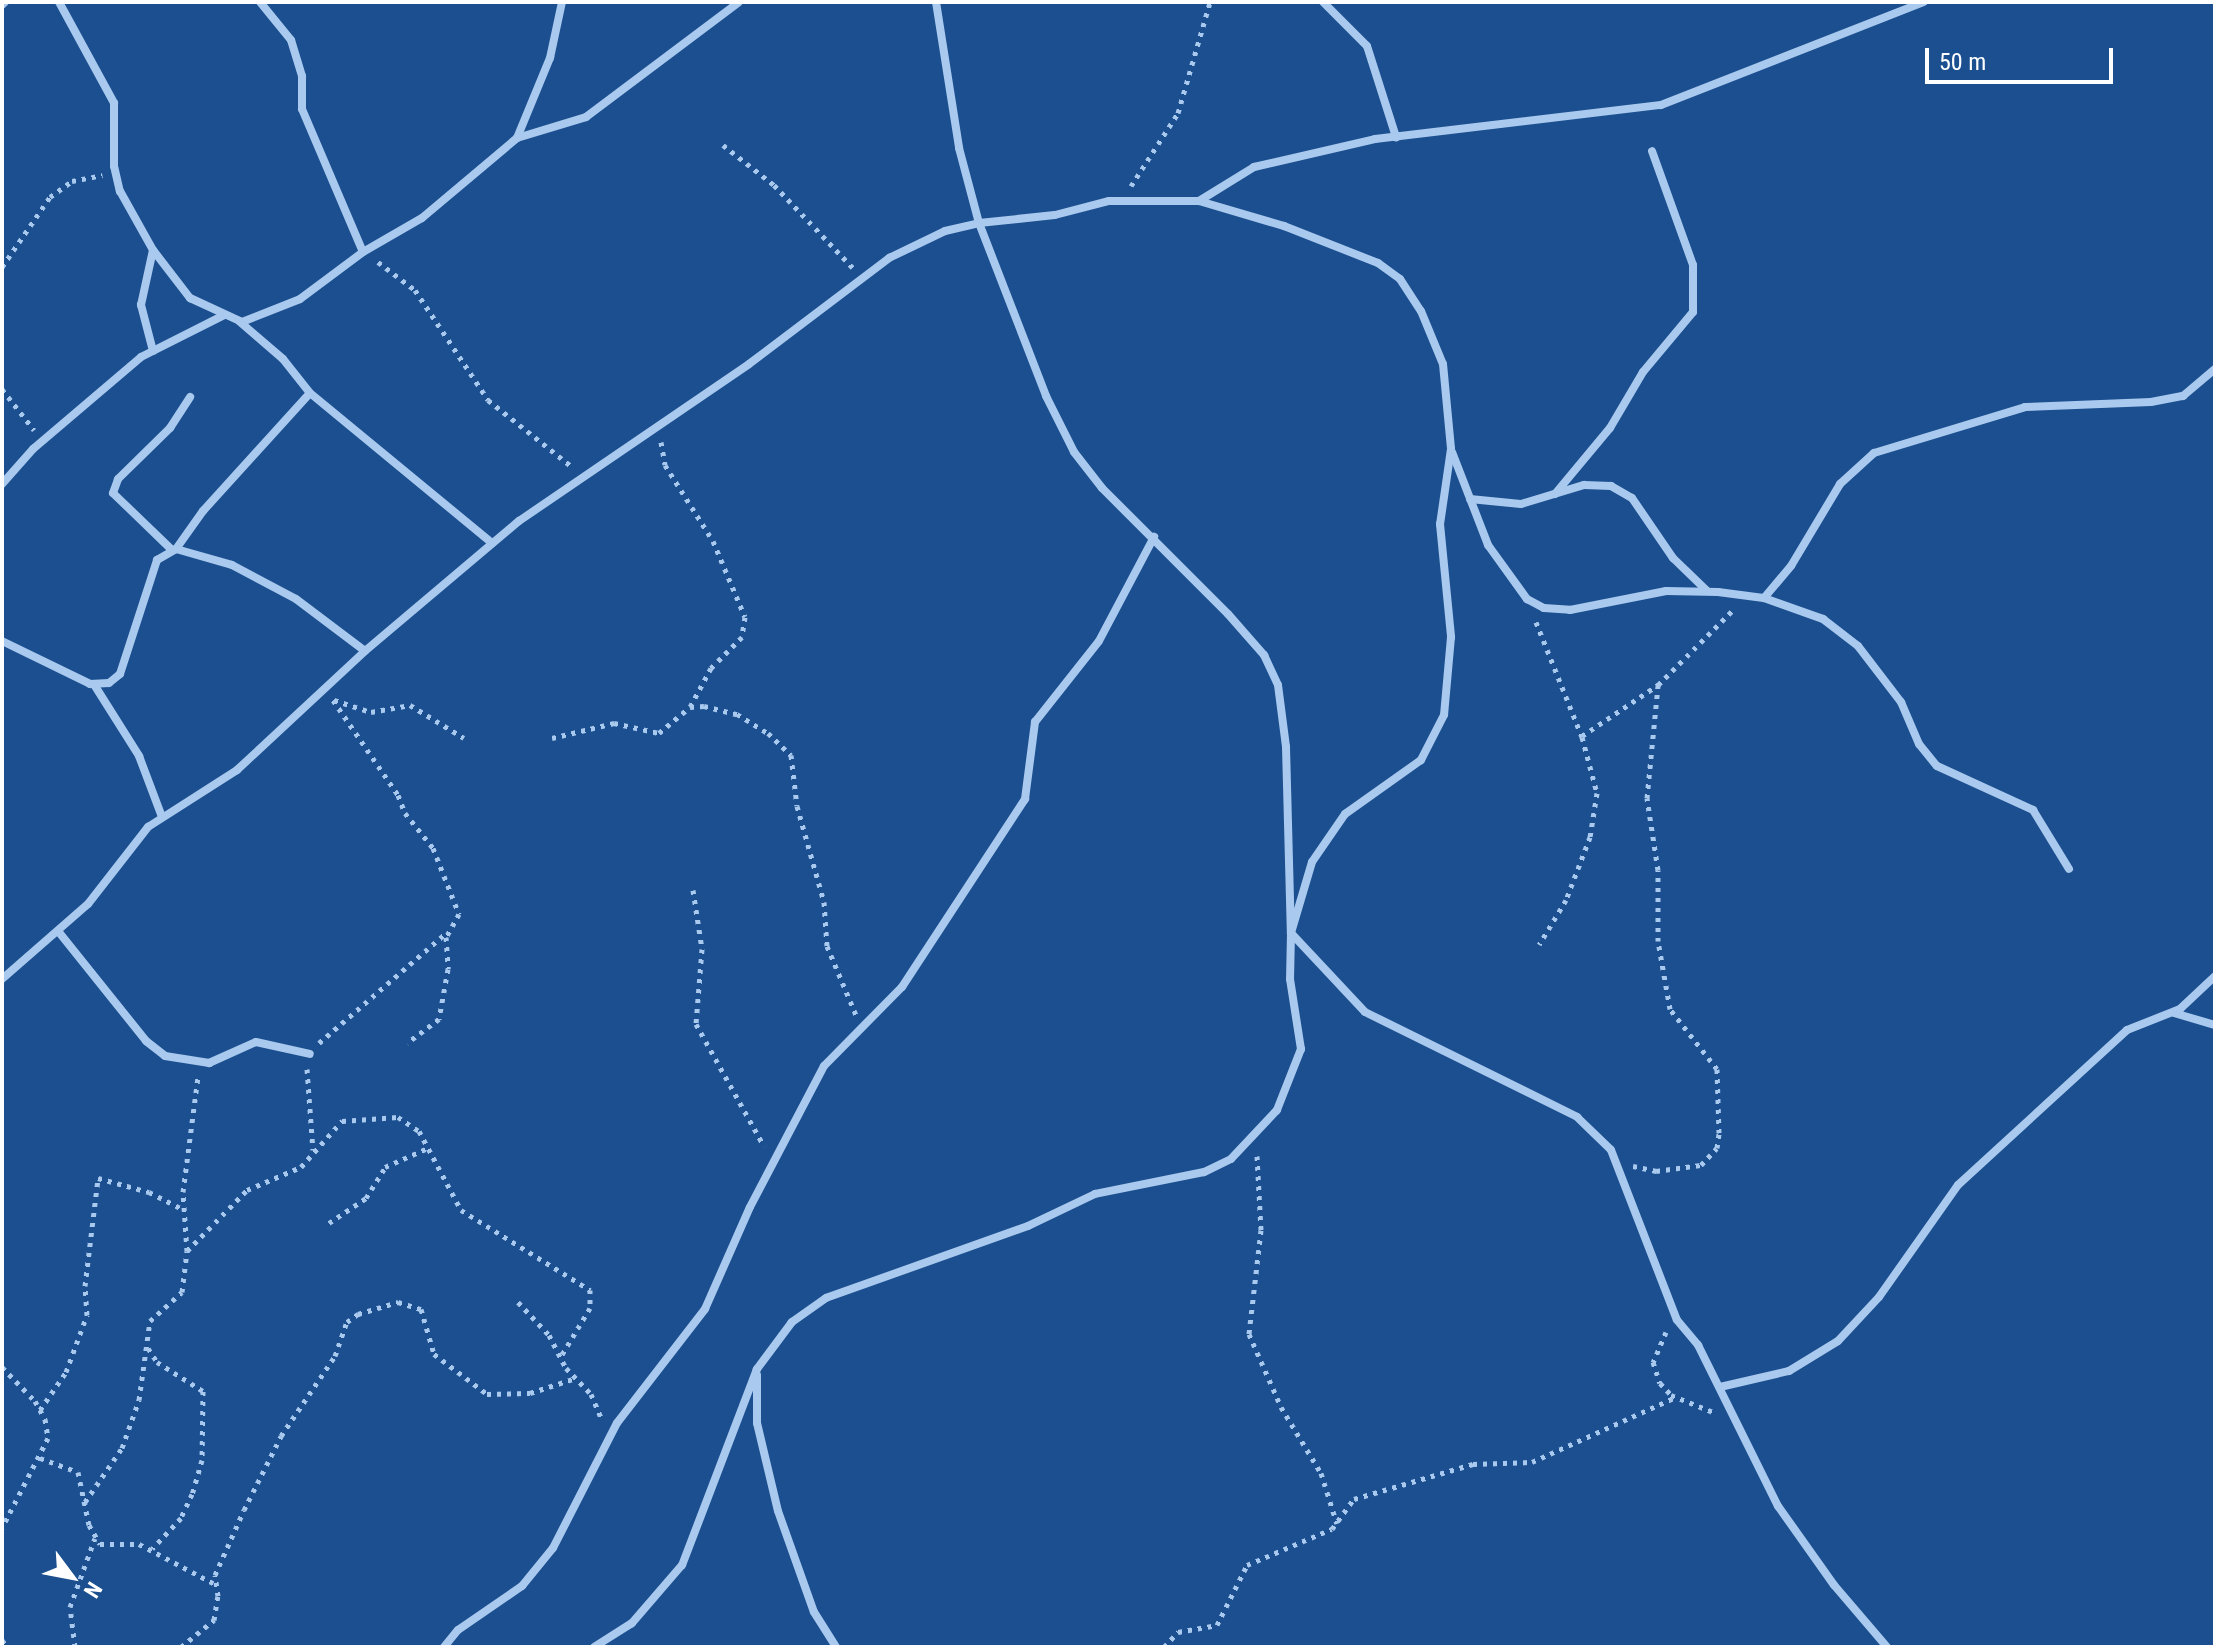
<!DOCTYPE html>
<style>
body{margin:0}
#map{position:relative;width:2217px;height:1649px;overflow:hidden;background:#1b4f8f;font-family:"Roboto Condensed",sans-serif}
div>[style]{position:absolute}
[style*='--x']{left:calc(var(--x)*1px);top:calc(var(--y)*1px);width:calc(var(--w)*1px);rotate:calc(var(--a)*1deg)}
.path>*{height:5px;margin-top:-2.5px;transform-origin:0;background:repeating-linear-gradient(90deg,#a9c9ee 0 4px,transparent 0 10px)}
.street>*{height:8px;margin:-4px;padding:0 4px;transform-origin:4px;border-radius:4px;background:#a9c9ee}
span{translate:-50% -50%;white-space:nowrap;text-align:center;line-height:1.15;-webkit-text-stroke:8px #1b4f8f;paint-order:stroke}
.frame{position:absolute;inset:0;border:4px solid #fff;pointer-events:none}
.north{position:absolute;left:32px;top:1537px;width:80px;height:80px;-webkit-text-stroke:6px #1b4f8f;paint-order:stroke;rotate:122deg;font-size:22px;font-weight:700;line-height:32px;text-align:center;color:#fff}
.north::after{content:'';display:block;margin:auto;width:28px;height:36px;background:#fff;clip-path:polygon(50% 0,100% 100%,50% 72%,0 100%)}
.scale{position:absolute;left:1925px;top:48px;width:188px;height:36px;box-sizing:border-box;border:4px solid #fff;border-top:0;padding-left:10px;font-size:24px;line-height:28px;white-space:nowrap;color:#fff;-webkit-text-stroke:6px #1b4f8f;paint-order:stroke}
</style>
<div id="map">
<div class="path">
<div style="--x:723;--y:145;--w:65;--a:38.1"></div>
<div style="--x:774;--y:185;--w:116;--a:46.4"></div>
<div style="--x:1131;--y:186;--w:87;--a:-57.2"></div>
<div style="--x:1178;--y:113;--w:116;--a:-73.9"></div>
<div style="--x:378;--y:262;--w:46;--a:37.1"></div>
<div style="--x:415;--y:290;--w:132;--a:56.4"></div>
<div style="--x:488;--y:400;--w:106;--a:38.5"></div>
<div style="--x:2;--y:267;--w:85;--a:-55.6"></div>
<div style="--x:50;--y:197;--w:27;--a:-36"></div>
<div style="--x:72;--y:181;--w:31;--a:-11"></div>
<div style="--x:2;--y:389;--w:52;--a:52"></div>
<div style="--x:661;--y:442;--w:23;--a:80"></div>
<div style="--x:665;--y:465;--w:90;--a:57.7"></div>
<div style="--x:713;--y:541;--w:82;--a:67.2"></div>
<div style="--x:745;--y:617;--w:20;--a:99"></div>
<div style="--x:742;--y:637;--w:44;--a:135"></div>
<div style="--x:711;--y:668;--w:44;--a:118.3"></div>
<div style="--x:1536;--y:622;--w:124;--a:68.2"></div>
<div style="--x:1582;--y:737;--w:58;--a:75"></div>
<div style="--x:1597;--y:793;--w:45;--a:99"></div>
<div style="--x:1590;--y:837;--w:67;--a:110.9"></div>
<div style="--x:1566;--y:900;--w:52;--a:121"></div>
<div style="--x:333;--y:700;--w:115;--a:55.6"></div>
<div style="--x:398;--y:795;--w:19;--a:69"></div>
<div style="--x:405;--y:813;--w:45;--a:51.3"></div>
<div style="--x:433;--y:848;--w:71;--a:68.5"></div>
<div style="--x:459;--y:914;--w:26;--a:119"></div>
<div style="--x:446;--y:937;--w:32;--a:86"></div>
<div style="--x:448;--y:969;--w:51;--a:100.2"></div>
<div style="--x:439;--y:1019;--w:40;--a:143"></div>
<div style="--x:334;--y:700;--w:39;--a:18"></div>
<div style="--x:371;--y:712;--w:40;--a:-10"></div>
<div style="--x:410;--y:705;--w:63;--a:31.4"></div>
<div style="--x:1582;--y:736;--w:92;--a:-33.9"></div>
<div style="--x:1658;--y:685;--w:106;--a:-45"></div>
<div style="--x:552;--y:738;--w:64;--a:-13.6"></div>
<div style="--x:614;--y:723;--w:46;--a:12.5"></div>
<div style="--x:659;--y:733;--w:40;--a:-40"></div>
<div style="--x:690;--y:707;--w:14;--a:-4"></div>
<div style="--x:704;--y:706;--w:34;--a:14"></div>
<div style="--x:737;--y:714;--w:36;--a:32"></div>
<div style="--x:768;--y:733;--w:32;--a:44"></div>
<div style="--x:791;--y:755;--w:51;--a:83.3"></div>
<div style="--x:797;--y:806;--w:100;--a:74.3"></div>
<div style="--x:824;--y:902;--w:44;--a:86.1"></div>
<div style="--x:827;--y:946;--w:75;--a:67.2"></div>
<div style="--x:693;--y:890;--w:60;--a:81.3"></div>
<div style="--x:702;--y:949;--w:75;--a:94.6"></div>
<div style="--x:696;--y:1024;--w:140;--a:60.9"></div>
<div style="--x:319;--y:1043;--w:169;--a:-40.9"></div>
<div style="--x:307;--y:1069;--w:81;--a:85.8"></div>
<div style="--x:1257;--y:1156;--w:74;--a:86.9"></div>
<div style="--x:1261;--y:1230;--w:105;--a:96.6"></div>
<div style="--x:1249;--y:1334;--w:80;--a:66.3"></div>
<div style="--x:1281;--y:1407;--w:77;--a:58.8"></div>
<div style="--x:1321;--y:1473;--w:53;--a:72.6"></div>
<div style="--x:1633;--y:1166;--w:24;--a:12"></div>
<div style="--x:1656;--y:1171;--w:45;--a:-7.6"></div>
<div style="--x:1701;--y:1165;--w:23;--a:-47"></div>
<div style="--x:1717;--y:1148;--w:15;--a:-82"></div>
<div style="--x:1719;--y:1133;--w:64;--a:-91.8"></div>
<div style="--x:1717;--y:1069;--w:76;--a:-128.1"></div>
<div style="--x:1670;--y:1009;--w:69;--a:-100"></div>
<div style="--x:1658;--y:941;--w:71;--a:-90"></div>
<div style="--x:1658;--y:870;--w:73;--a:-98.7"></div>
<div style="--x:1647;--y:798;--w:114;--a:-84.4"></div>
<div style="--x:329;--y:1223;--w:45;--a:-34"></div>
<div style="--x:366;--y:1198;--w:36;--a:-58"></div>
<div style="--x:385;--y:1167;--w:47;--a:-23.8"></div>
<div style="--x:187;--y:1251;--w:86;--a:-45.5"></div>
<div style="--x:247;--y:1190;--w:59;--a:-23.1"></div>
<div style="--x:301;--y:1167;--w:62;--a:-48.3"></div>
<div style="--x:342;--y:1121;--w:56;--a:-4.1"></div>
<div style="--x:398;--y:1117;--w:25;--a:34"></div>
<div style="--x:419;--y:1131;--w:89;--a:62"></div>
<div style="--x:461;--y:1210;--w:152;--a:31.8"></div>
<div style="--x:590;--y:1290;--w:18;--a:90"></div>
<div style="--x:590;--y:1308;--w:58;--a:121"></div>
<div style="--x:518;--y:1302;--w:45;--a:46.8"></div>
<div style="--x:549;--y:1335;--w:37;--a:63"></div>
<div style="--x:566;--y:1368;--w:36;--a:46"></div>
<div style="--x:591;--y:1394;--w:28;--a:67"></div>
<div style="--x:1666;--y:1332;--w:33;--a:113"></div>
<div style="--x:1653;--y:1362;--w:22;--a:72"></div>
<div style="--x:1660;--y:1383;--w:16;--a:47"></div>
<div style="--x:1671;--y:1395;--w:45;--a:22"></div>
<div style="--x:148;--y:1348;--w:17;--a:57"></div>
<div style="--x:157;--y:1362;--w:54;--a:32.2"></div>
<div style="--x:203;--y:1391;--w:69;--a:90.8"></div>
<div style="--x:202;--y:1460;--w:35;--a:106"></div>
<div style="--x:192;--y:1494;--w:26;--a:115"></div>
<div style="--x:181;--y:1518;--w:42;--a:133.1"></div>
<div style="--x:2;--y:1367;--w:47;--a:45.9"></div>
<div style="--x:35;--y:1401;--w:21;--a:61"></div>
<div style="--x:45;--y:1419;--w:19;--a:81"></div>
<div style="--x:48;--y:1438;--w:101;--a:117.1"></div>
<div style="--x:40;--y:1410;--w:46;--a:-55.6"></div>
<div style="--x:66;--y:1372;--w:61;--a:-69.8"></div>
<div style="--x:87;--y:1315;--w:29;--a:-94"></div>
<div style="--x:85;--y:1286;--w:109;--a:-83.1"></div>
<div style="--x:98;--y:1178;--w:53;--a:15.4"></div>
<div style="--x:149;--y:1192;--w:39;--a:27"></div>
<div style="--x:40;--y:1458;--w:40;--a:20.2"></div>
<div style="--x:78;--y:1472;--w:54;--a:78.3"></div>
<div style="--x:89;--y:1525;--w:22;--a:60"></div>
<div style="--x:100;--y:1544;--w:39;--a:0"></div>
<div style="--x:139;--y:1544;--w:86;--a:27.8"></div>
<div style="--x:85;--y:1502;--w:65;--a:-55.6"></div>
<div style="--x:122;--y:1448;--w:51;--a:-70.5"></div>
<div style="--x:139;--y:1400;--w:80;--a:-82.1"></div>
<div style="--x:150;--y:1321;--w:43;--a:-42.2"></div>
<div style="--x:182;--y:1292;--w:41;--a:-83"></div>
<div style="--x:187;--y:1251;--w:59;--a:-93.9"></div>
<div style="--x:183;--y:1192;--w:117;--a:-82.6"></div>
<div style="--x:2;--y:1640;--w:9;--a:54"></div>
<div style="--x:75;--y:1647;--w:40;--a:-97.1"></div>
<div style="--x:70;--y:1607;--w:73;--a:-70.1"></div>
<div style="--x:181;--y:1647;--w:43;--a:-39.3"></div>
<div style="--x:214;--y:1620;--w:24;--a:-81"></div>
<div style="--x:218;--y:1596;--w:21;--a:-98"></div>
<div style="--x:215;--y:1575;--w:71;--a:-66"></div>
<div style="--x:244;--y:1510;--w:83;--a:-63.4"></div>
<div style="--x:281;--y:1436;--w:97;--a:-56"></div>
<div style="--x:335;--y:1356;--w:36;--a:-71"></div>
<div style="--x:347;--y:1322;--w:14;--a:-36"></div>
<div style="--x:358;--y:1314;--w:42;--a:-16.7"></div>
<div style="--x:398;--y:1302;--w:24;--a:17"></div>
<div style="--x:421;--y:1309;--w:47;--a:73.9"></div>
<div style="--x:434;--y:1354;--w:66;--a:37"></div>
<div style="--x:487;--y:1394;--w:43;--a:-1.3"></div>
<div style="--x:530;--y:1393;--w:48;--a:-18.1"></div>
<div style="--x:1164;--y:1647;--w:21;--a:-47"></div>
<div style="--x:1178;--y:1632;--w:40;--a:-10"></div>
<div style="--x:1217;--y:1625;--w:67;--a:-63.4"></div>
<div style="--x:1247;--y:1565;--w:92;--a:-23"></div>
<div style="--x:1332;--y:1529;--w:37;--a:-54"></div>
<div style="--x:1354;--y:1499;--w:124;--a:-16.4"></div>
<div style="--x:1473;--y:1464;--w:59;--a:-1.9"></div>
<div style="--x:1532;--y:1462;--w:158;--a:-24.3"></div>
</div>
<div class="street">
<div style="--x:59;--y:2;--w:115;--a:61.4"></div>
<div style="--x:114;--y:103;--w:63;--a:90"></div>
<div style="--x:114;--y:166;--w:26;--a:77"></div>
<div style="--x:120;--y:191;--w:68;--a:60.8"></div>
<div style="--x:153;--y:250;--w:61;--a:52.4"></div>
<div style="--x:190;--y:298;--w:57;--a:24.8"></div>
<div style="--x:242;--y:322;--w:62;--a:-21.6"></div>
<div style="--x:300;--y:299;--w:79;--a:-36.7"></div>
<div style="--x:363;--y:252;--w:68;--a:-30"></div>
<div style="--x:422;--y:218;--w:124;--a:-40.1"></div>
<div style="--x:517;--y:138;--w:72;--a:-16.9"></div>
<div style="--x:586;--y:117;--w:191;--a:-36.9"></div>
<div style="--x:260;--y:2;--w:49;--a:50.8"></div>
<div style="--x:291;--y:40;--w:38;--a:73"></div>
<div style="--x:302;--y:76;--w:33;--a:90"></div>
<div style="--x:302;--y:109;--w:155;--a:66.9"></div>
<div style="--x:936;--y:2;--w:148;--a:81"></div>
<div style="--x:959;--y:148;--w:78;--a:75.1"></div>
<div style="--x:979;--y:223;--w:186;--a:68.8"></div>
<div style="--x:1046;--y:396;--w:63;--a:63.4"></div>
<div style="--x:1074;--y:452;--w:46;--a:52.1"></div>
<div style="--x:1102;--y:488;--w:178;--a:45"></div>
<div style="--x:1228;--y:614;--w:55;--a:48.7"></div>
<div style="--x:1264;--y:655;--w:33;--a:65"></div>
<div style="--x:1278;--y:685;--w:63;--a:82.6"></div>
<div style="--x:1286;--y:747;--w:186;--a:88.5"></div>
<div style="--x:1291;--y:933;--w:108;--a:46.9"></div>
<div style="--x:1365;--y:1012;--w:237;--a:26.3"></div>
<div style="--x:1577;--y:1117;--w:47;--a:44.1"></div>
<div style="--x:1611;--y:1150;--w:182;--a:68.8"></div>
<div style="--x:1677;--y:1320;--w:33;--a:50"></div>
<div style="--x:1698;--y:1345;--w:180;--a:63.6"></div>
<div style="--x:1778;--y:1506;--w:97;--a:54.7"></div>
<div style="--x:1834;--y:1585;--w:82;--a:49.5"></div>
<div style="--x:1323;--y:2;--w:62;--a:45"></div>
<div style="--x:1367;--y:46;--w:96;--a:72.3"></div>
<div style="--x:2;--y:5;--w:4;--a:-45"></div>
<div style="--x:517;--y:138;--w:87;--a:-67.6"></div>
<div style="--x:550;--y:58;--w:57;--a:-77.9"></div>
<div style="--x:1199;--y:201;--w:65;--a:-31.7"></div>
<div style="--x:1254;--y:167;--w:124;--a:-13"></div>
<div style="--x:1375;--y:139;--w:288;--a:-6.8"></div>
<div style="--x:1661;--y:105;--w:282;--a:-21.4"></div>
<div style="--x:239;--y:321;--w:58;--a:40.8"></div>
<div style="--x:283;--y:359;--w:43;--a:51.5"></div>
<div style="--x:310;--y:393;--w:236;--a:39.5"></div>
<div style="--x:153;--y:351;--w:48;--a:-104.6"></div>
<div style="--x:141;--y:305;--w:56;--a:-77.7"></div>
<div style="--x:1452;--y:452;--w:100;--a:68.8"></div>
<div style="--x:1488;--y:545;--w:67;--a:54.2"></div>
<div style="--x:1527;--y:599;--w:19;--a:28"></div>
<div style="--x:1544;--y:608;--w:26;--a:4"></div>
<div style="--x:1570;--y:610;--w:98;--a:-11.2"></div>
<div style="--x:1666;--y:591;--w:52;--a:1.1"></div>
<div style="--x:1718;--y:592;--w:46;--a:7.4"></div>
<div style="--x:1764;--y:598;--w:63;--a:19.6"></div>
<div style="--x:1823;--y:619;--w:44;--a:37.6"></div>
<div style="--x:1858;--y:646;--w:71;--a:52.5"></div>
<div style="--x:1901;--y:702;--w:46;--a:66.8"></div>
<div style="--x:1919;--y:744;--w:28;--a:51"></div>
<div style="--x:1937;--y:766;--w:106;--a:24.6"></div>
<div style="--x:2033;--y:810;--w:69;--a:58.6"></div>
<div style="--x:2;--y:484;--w:47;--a:-48.5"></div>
<div style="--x:33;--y:449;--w:142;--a:-40.4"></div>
<div style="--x:141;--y:357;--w:93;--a:-26.8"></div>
<div style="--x:1555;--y:494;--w:86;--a:-50.2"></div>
<div style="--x:1610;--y:428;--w:65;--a:-59.5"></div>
<div style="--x:1643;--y:372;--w:78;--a:-50.2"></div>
<div style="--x:1693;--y:312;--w:47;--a:-90"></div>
<div style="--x:1693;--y:265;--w:121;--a:-109.8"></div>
<div style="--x:1470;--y:499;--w:51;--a:5.6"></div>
<div style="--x:1521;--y:504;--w:66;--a:-16.8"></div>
<div style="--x:1584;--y:485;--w:27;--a:2"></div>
<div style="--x:1611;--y:486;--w:24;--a:30"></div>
<div style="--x:1632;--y:498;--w:73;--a:55.7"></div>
<div style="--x:1673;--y:558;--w:47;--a:44.1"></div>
<div style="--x:176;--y:549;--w:47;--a:-54.6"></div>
<div style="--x:203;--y:511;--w:159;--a:-47.8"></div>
<div style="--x:172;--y:550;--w:82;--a:-136"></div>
<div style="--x:113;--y:493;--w:15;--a:-70"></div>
<div style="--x:118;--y:479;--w:73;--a:-44.4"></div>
<div style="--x:170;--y:428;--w:37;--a:-57"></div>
<div style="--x:1764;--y:598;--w:42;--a:-49.8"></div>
<div style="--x:1791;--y:566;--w:96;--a:-59.1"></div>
<div style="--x:1840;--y:484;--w:46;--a:-42.4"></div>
<div style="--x:1874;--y:453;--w:158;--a:-16.9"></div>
<div style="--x:2025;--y:407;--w:126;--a:-2.3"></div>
<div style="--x:2151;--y:402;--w:33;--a:-11"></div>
<div style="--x:2183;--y:396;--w:42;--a:-40.2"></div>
<div style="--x:2;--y:641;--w:98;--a:26"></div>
<div style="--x:90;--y:684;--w:19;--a:-3"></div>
<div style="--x:109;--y:683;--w:14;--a:-39"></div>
<div style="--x:120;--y:674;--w:120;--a:-72"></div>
<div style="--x:157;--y:560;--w:22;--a:-30"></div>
<div style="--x:176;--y:549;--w:58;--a:15.9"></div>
<div style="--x:232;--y:565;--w:72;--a:28"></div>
<div style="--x:296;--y:599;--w:86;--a:37"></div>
<div style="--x:95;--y:686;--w:83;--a:57.8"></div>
<div style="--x:139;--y:756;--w:65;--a:69.3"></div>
<div style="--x:58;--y:931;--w:141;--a:51.3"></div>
<div style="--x:146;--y:1041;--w:24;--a:38"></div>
<div style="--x:165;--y:1056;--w:45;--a:9"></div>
<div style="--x:209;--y:1063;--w:51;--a:-24.1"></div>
<div style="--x:256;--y:1042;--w:55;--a:12.5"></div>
<div style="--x:2;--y:979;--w:114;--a:-41.1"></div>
<div style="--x:88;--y:904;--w:98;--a:-52.1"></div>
<div style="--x:148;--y:827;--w:106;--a:-32.6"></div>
<div style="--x:237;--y:770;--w:175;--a:-42.9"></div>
<div style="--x:365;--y:651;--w:202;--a:-40.2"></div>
<div style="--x:519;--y:521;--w:278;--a:-34.3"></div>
<div style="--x:749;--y:364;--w:176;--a:-37.1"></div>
<div style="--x:889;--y:258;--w:62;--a:-25.7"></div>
<div style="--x:945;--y:231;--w:35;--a:-13"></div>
<div style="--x:979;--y:223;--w:76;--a:-6"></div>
<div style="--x:1055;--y:215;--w:56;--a:-14.5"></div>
<div style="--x:1109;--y:201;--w:90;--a:0"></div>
<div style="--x:1199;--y:201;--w:89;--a:16.4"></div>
<div style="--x:1284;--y:226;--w:101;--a:21.5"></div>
<div style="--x:1378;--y:263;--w:27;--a:36"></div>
<div style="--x:1400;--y:279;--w:38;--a:57"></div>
<div style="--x:1421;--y:311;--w:57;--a:67.5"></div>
<div style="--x:1443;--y:364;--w:85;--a:84.6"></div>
<div style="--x:1451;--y:449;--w:76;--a:98.3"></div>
<div style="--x:1440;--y:524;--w:114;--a:84.4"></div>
<div style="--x:1451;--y:637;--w:78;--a:95.1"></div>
<div style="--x:1444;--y:715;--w:51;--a:117.1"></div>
<div style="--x:1421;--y:760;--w:93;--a:144.6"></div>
<div style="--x:1345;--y:814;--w:58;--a:124.5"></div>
<div style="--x:1312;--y:862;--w:74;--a:106.5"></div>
<div style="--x:1291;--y:933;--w:46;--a:91.2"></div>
<div style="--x:1290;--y:979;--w:71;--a:81.1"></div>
<div style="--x:1301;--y:1049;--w:66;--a:111.5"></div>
<div style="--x:1277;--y:1110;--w:67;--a:133.2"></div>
<div style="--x:1231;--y:1159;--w:30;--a:154"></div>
<div style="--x:1204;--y:1172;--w:111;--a:168.6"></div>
<div style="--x:1095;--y:1194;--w:74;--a:154.5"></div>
<div style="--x:1028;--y:1226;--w:214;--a:160.4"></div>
<div style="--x:826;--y:1298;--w:42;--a:144.8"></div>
<div style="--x:792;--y:1322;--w:59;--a:126.7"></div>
<div style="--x:757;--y:1369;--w:210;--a:110.9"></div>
<div style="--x:682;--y:1565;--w:77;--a:130.8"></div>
<div style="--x:632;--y:1623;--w:45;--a:147.7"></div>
<div style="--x:2174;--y:1013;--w:43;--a:16.3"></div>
<div style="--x:757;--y:1375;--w:48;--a:90"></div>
<div style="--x:757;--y:1423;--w:90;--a:76.6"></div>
<div style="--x:778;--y:1511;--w:107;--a:70.4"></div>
<div style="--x:814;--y:1612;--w:41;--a:57.8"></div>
<div style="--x:1720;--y:1387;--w:71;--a:-13.1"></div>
<div style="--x:1789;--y:1371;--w:57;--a:-31.5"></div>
<div style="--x:1838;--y:1341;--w:60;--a:-47"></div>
<div style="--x:1879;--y:1297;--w:137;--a:-54.8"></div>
<div style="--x:1958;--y:1185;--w:229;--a:-42.5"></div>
<div style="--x:2127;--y:1030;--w:57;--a:-21.6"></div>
<div style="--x:2180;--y:1009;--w:48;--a:-43.3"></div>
<div style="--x:444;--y:1647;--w:22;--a:-51"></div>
<div style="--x:458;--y:1630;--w:78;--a:-34.5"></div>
<div style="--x:522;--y:1586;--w:49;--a:-50.8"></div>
<div style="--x:553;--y:1548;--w:140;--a:-62.9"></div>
<div style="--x:617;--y:1423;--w:144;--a:-52.3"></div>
<div style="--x:705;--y:1309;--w:111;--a:-66.2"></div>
<div style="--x:750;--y:1207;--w:159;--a:-62.3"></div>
<div style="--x:824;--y:1066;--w:111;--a:-45.4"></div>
<div style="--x:902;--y:987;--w:225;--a:-56.8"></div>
<div style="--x:1025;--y:799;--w:78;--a:-82.6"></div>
<div style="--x:1035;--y:722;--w:103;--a:-51.7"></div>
<div style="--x:1099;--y:641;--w:118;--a:-62.1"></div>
</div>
<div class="frame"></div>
<div class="north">N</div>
<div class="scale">50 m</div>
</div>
